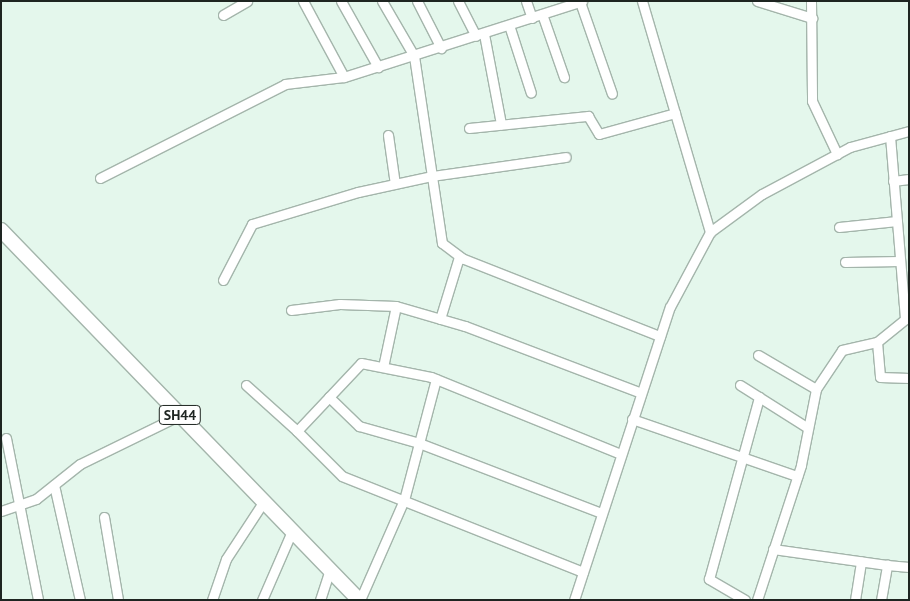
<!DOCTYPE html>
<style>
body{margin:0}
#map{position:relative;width:910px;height:601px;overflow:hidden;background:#e4f7ec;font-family:"PT Sans",sans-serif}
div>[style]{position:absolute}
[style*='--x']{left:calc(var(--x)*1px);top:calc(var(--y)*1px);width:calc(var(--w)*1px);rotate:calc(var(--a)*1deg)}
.roads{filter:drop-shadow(1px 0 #a4b5ab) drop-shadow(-1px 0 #a4b5ab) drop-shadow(0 1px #a4b5ab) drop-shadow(0 -1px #a4b5ab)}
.minor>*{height:9px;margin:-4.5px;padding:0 4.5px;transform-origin:4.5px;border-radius:4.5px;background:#fff}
.primary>*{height:14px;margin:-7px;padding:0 7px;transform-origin:7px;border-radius:7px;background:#fff}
span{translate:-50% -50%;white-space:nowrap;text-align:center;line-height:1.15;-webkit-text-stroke:4px #fff;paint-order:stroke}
.shield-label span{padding:1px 4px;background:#fff;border:1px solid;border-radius:4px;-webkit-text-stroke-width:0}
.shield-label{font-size:14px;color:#1e2521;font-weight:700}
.frame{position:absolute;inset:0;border:2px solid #1e2521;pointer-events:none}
</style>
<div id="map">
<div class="roads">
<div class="minor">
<div style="--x:303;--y:1;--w:86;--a:61.7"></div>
<div style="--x:341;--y:1;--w:76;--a:60.7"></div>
<div style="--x:382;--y:1;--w:64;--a:59.8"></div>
<div style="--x:414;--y:56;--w:189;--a:81.5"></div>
<div style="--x:442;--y:243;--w:26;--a:37"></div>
<div style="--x:417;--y:1;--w:53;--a:62.9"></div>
<div style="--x:458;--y:1;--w:39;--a:63"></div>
<div style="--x:526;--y:1;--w:18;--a:71"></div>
<div style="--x:642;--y:1;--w:241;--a:73.6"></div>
<div style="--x:757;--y:1;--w:58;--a:17.2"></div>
<div style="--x:811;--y:1;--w:100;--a:89.4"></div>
<div style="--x:812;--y:101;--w:59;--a:64.7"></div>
<div style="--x:580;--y:2;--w:97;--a:70.8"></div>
<div style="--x:542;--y:14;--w:67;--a:70.8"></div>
<div style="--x:223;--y:15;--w:28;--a:-30"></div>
<div style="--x:509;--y:25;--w:71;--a:72.1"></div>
<div style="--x:484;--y:34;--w:92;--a:79.3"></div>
<div style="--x:469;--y:128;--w:120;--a:-5.8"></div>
<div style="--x:588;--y:116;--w:21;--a:59"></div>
<div style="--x:599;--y:134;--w:79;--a:-15.4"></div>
<div style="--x:388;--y:135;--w:49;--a:81.9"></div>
<div style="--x:890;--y:136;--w:184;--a:85.3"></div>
<div style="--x:100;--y:178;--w:208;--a:-26.9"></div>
<div style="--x:285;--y:84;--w:59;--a:-6.8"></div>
<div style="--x:344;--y:77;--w:250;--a:-17.7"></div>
<div style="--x:893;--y:181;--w:16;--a:-7"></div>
<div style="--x:839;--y:227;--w:58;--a:-5.9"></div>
<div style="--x:845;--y:262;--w:55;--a:-1"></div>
<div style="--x:223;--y:280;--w:63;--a:-62.6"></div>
<div style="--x:252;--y:224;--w:111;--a:-16.8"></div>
<div style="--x:358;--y:192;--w:76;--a:-12.2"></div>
<div style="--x:432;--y:176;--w:135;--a:-8.1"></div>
<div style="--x:291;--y:310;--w:49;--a:-7"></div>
<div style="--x:340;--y:304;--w:56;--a:2"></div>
<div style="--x:440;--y:319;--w:65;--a:-73"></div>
<div style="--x:459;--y:257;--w:216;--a:21.5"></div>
<div style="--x:877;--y:342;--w:35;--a:85"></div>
<div style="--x:880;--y:377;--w:29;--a:2"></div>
<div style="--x:758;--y:355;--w:67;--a:30.4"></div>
<div style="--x:383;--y:367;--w:62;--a:-78"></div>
<div style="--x:396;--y:306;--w:72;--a:16.2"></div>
<div style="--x:465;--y:326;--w:188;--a:20.8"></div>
<div style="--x:246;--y:385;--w:69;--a:42"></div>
<div style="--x:740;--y:385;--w:80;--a:32.3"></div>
<div style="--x:329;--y:397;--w:42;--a:44"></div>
<div style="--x:359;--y:426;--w:62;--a:15.8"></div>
<div style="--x:419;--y:443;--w:195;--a:21"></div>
<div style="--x:632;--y:419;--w:175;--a:19.1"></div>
<div style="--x:6;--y:438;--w:165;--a:78.8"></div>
<div style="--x:54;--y:485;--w:118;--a:77.3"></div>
<div style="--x:1;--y:511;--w:37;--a:-19"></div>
<div style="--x:36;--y:499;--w:56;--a:-38.5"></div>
<div style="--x:80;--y:464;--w:111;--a:-26.1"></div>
<div style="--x:104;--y:517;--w:84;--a:80.4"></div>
<div style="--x:773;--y:549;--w:115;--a:8"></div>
<div style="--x:583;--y:572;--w:259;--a:-158.3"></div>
<div style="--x:342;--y:476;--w:64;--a:-135"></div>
<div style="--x:297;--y:431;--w:93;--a:-46.7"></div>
<div style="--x:361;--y:363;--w:71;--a:11.3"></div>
<div style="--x:431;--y:377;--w:205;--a:22.1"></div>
<div style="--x:212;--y:600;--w:43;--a:-71.1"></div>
<div style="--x:226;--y:559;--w:69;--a:-56.8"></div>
<div style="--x:262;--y:600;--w:75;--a:-66.5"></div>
<div style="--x:320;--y:600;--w:32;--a:-72"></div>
<div style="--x:360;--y:600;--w:109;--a:-66.3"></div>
<div style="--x:404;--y:500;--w:125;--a:-75.2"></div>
<div style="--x:574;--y:600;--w:308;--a:-71.9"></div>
<div style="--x:670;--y:307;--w:85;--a:-61.9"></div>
<div style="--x:710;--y:232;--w:64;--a:-36.2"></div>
<div style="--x:762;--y:194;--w:100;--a:-28.1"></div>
<div style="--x:850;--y:147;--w:61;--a:-15.2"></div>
<div style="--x:745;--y:600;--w:42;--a:-149.7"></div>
<div style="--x:709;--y:579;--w:189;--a:-74.6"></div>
<div style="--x:757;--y:600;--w:142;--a:-71.9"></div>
<div style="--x:801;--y:465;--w:77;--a:-78.8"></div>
<div style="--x:816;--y:389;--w:47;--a:-56.3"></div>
<div style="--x:842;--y:350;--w:36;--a:-13"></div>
<div style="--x:877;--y:342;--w:41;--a:-39.1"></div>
<div style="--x:855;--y:600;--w:39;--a:-81"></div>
<div style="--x:881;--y:600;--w:36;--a:-80"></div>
<div style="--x:887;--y:565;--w:22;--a:5"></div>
</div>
<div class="primary">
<div style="--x:1;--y:230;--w:515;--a:45.94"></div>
</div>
</div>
<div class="shield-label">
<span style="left:180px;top:415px">SH44</span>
</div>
<div class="frame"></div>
</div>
